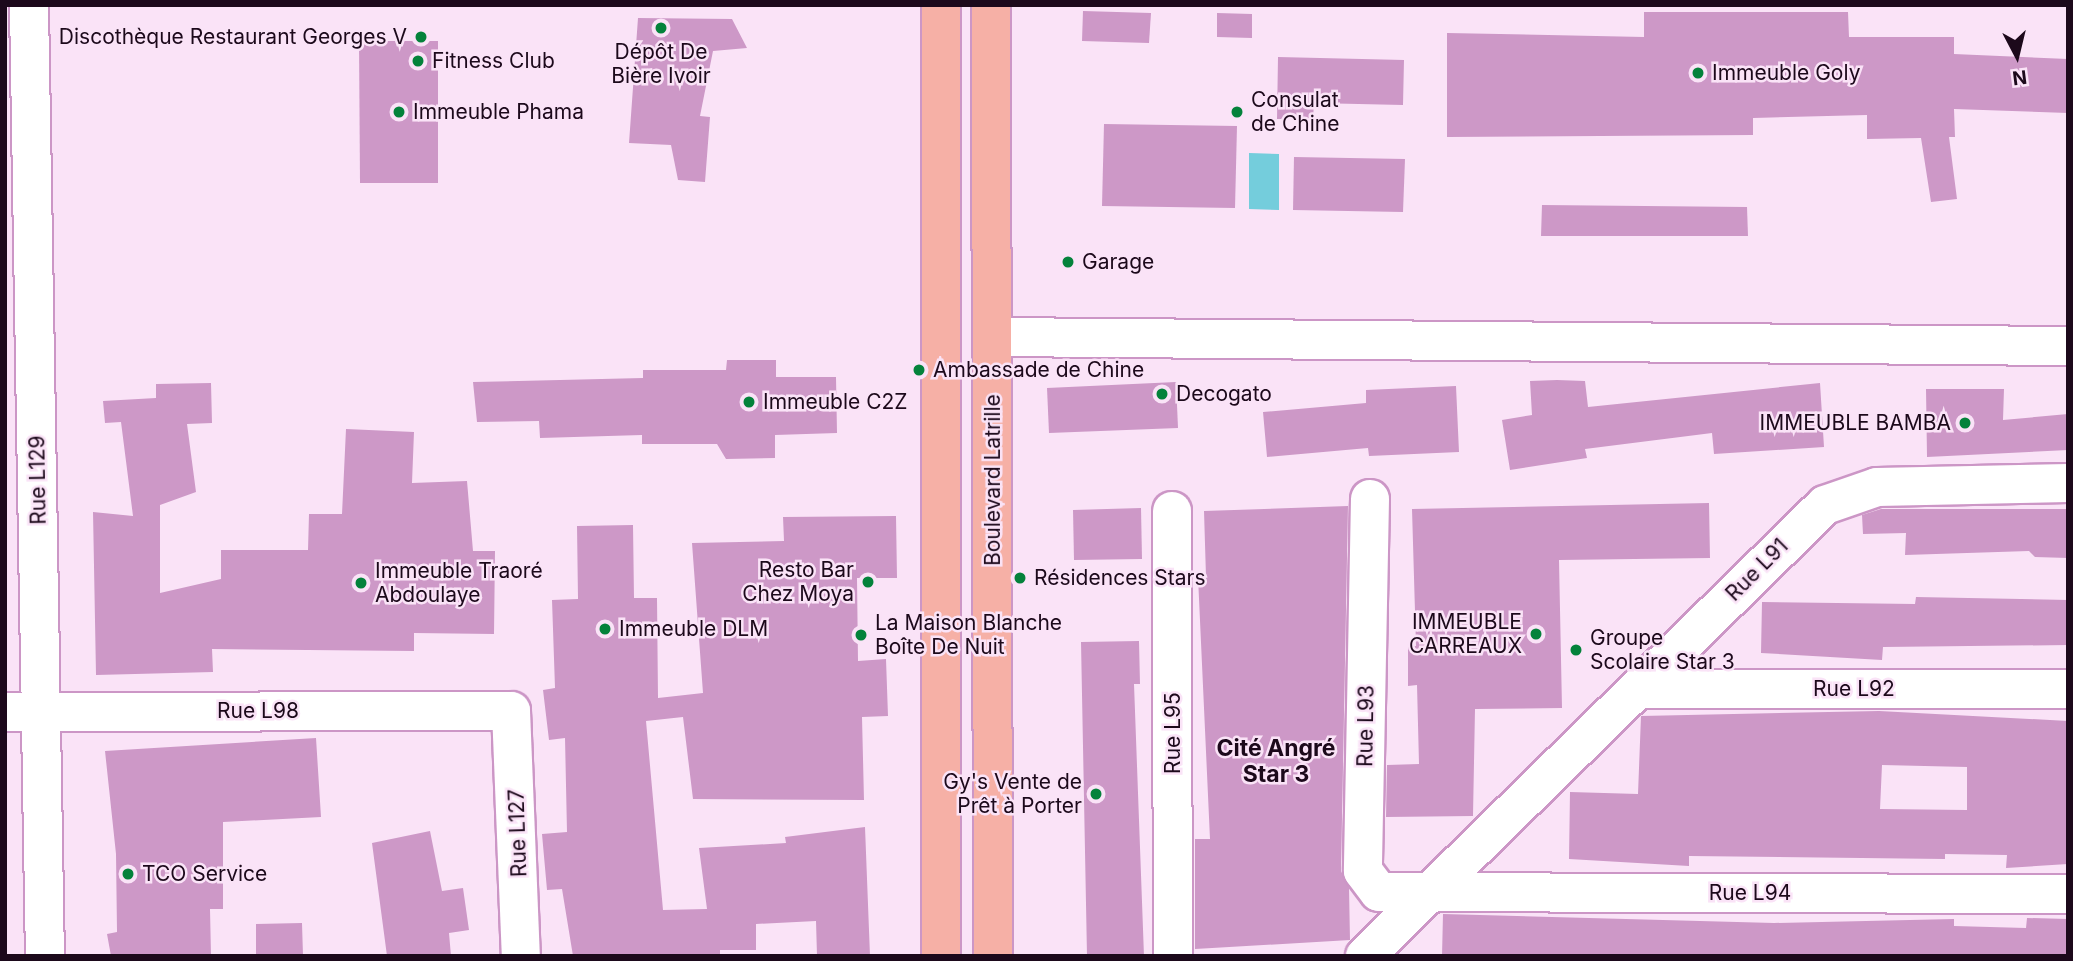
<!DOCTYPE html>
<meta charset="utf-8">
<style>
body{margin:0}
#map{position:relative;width:2073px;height:961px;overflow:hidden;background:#fae3f7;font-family:Inter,sans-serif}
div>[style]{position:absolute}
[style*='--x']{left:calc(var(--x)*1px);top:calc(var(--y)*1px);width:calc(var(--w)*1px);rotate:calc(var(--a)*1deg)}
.water>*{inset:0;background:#74cddc}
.building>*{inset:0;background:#cd98c7}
.roads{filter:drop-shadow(2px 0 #cc96c6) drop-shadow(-2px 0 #cc96c6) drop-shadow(0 2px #cc96c6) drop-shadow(0 -2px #cc96c6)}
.minor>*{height:38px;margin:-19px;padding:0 19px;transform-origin:19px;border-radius:19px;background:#fff}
.major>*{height:38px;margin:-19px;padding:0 19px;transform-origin:19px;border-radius:19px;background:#f6b0a6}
.dots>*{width:19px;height:19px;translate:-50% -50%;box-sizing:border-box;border:4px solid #fae3f7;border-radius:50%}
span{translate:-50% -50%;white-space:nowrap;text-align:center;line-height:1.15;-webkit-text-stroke:5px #fae3f7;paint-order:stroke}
.poi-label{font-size:21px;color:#1c091b}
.right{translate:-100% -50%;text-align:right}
.left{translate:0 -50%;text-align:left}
.street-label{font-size:21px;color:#1c091b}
.neighbourhood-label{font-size:23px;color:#1c091b;font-weight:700}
.frame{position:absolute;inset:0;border:7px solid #1c091b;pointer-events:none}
.north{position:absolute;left:1982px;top:21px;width:70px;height:70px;-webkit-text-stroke:5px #fae3f7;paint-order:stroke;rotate:173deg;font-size:19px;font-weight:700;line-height:28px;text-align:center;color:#1c091b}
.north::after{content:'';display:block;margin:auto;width:24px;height:32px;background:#1c091b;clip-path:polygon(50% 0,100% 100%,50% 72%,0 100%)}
</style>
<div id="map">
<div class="water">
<div style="clip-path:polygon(1249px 153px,1279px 154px,1279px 210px,1249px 209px)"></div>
</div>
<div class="building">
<div style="clip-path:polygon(1083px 11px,1151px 13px,1149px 43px,1082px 41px)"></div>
<div style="clip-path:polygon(1644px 12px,1848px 12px,1849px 37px,1954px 37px,1954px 54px,2068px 59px,2068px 113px,1954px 109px,1955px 137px,1949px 137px,1957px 199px,1931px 202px,1921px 138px,1867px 139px,1867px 115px,1753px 118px,1753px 135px,1447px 137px,1447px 33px,1644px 37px)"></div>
<div style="clip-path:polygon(1217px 13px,1252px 14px,1252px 38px,1217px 37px)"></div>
<div style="clip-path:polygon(638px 18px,732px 19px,747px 48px,713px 51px,700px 116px,710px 117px,705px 182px,678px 180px,671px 145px,629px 143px)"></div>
<div style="clip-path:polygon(359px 41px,438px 41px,438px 183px,360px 183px)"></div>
<div style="clip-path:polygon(1278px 57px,1404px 60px,1403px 105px,1314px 103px,1313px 119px,1277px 119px)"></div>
<div style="clip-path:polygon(1104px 124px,1237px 126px,1235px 208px,1102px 206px)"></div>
<div style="clip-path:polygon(1294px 157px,1405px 159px,1403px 212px,1293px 210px)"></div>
<div style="clip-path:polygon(1542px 205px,1747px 207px,1748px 236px,1541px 236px)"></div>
<div style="clip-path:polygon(727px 360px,776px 360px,776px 377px,836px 377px,837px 433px,775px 435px,775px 458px,726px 459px,717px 444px,642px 444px,642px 435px,540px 438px,539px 421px,477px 422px,473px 382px,643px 378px,643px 370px,726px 370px)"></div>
<div style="clip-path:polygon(1557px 380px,1585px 381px,1588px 407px,1820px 383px,1824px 447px,1714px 454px,1712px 433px,1585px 449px,1587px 458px,1510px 470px,1502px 420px,1532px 415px,1530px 381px)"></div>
<div style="clip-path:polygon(1176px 382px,1178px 428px,1049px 433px,1047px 388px)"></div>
<div style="clip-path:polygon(211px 383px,212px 423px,187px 424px,196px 492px,160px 505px,160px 593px,221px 579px,221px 550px,308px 550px,309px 514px,342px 514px,346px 429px,414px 432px,412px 483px,467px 481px,473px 551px,495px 551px,494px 634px,414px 633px,414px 651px,212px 649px,213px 672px,96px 675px,93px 512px,133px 516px,121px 422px,105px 423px,103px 401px,156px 398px,156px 384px)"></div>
<div style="clip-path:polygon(1456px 386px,1459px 452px,1369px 456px,1368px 448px,1267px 457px,1263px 412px,1366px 403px,1366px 390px)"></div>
<div style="clip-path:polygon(1926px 389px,2004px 389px,2003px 420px,2068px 414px,2068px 450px,1927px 457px)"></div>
<div style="clip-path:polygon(1709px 503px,1710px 558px,1559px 560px,1562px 708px,1475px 709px,1473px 816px,1386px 817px,1387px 765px,1419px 764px,1417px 685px,1408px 686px,1408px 646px,1416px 646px,1412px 509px)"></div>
<div style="clip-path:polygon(1348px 506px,1341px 871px,1349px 888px,1350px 940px,1195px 949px,1195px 839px,1210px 839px,1198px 577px,1206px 577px,1204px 511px)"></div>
<div style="clip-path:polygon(1141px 508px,1142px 559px,1074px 560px,1073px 510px)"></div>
<div style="clip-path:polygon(1881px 509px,2068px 509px,2068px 558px,2035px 557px,2029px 551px,1905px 555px,1906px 533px,1863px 534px,1862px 515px)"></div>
<div style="clip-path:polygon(896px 516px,897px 578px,857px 578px,858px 661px,886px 659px,888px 716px,862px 717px,864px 800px,693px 799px,683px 717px,646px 721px,663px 910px,707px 909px,699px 848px,786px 843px,785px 837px,865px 827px,870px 956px,817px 956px,816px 921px,756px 924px,756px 950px,720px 950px,720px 956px,573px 956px,562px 889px,547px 890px,542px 834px,567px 832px,565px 738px,549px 740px,543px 690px,555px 688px,552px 600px,578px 599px,577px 526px,633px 525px,634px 598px,657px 598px,658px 698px,703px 693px,692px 543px,784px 541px,783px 517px)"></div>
<div style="clip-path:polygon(1916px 597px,2068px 600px,2068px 645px,1883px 647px,1882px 660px,1761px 653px,1762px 602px,1915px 604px)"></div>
<div style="clip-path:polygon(1139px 641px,1140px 684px,1134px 684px,1144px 956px,1087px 956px,1081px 642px)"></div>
<div style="clip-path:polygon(evenodd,1879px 711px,2068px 721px,2068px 864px,2006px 868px,2007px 855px,1945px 854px,1945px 859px,1689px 856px,1689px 866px,1569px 859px,1570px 792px,1638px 794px,1641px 716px,1879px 711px,1882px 765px,1967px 767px,1967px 810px,1880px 809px,1882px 765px)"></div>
<div style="clip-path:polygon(316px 738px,321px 817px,223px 822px,223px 909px,210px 909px,211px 956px,111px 956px,107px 934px,117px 932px,116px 854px,105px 751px)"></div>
<div style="clip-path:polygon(430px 831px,442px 891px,463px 888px,469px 930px,449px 933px,451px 956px,387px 956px,372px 843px)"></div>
<div style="clip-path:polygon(1443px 914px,1774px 923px,1954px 919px,1954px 926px,2026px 928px,2027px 918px,2068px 919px,2068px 956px,1442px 956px)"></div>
<div style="clip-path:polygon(302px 923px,303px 956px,256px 956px,256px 924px)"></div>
</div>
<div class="roads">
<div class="minor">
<div style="--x:29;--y:5;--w:951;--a:89.04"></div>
<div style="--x:993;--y:337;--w:1075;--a:0.48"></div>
<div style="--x:1370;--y:499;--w:372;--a:91.1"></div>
<div style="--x:1363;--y:871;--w:26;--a:53"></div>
<div style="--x:1379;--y:892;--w:689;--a:0.17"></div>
<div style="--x:1172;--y:511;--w:445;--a:89.9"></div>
<div style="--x:1640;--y:689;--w:428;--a:0"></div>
<div style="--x:5;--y:712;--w:506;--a:-0.11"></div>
<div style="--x:511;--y:711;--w:245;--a:87.7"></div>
<div style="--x:1365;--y:956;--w:644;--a:-44.43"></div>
<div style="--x:1825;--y:505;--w:55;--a:-19.1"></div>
<div style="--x:1877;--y:487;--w:191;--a:-1.2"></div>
</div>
<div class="major">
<div style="--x:991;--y:5;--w:951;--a:89.88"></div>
<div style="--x:941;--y:956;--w:951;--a:-90"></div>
</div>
</div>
<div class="dots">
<div style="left:661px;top:28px;background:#04823b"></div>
<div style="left:421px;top:37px;background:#04823b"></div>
<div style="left:418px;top:61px;background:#04823b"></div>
<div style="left:1698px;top:73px;background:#04823b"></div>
<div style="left:399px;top:112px;background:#04823b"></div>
<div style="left:1237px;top:112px;background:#04823b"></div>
<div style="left:1068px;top:262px;background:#04823b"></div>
<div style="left:919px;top:370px;background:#04823b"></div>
<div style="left:1162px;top:394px;background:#04823b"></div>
<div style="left:749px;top:402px;background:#04823b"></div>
<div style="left:1965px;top:423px;background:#04823b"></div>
<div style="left:1020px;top:578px;background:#04823b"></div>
<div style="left:868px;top:582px;background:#04823b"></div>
<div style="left:361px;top:583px;background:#04823b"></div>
<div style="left:605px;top:629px;background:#04823b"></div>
<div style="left:1536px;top:634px;background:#04823b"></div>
<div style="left:861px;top:635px;background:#04823b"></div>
<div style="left:1576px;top:650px;background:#04823b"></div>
<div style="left:1096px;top:794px;background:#04823b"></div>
<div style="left:128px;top:874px;background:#04823b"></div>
</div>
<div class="poi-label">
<span class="right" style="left:407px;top:37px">Discothèque Restaurant Georges V</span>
<span style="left:661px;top:64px">Dépôt De<br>Bière Ivoir</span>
<span class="left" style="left:432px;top:61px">Fitness Club</span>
<span class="left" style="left:1712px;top:73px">Immeuble Goly</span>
<span class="left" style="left:1251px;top:112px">Consulat<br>de Chine</span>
<span class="left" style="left:413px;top:112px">Immeuble Phama</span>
<span class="left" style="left:1082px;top:262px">Garage</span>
<span class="left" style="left:933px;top:370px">Ambassade de Chine</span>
<span class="left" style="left:1176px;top:394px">Decogato</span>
<span class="left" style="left:763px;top:402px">Immeuble C2Z</span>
<span class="right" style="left:1951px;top:423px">IMMEUBLE BAMBA</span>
<span class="right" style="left:854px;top:582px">Resto Bar<br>Chez Moya</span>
<span class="left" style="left:375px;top:583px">Immeuble Traoré<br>Abdoulaye</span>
<span class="left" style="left:1034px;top:578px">Résidences Stars</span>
<span class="right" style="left:1522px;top:634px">IMMEUBLE<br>CARREAUX</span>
<span class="left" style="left:875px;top:635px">La Maison Blanche<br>Boîte De Nuit</span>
<span class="left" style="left:619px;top:629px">Immeuble DLM</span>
<span class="left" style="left:1590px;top:650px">Groupe<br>Scolaire Star 3</span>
<span class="right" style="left:1082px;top:794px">Gy's Vente de<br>Prêt à Porter</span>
<span class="left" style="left:142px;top:874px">TCO Service</span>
</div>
<div class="street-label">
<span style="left:38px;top:480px;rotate:-91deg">Rue L129</span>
<span style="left:993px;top:480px;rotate:-90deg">Boulevard Latrille</span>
<span style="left:1757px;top:570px;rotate:-45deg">Rue L91</span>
<span style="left:1854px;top:689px">Rue L92</span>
<span style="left:258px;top:711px">Rue L98</span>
<span style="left:1366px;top:726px;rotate:-89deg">Rue L93</span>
<span style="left:1173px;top:733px;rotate:-90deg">Rue L95</span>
<span style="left:518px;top:833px;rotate:-92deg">Rue L127</span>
<span style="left:1750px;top:893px">Rue L94</span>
</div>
<div class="neighbourhood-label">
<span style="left:1276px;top:761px">Cité Angré<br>Star 3</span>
</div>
<div class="frame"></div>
<div class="north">N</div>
</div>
